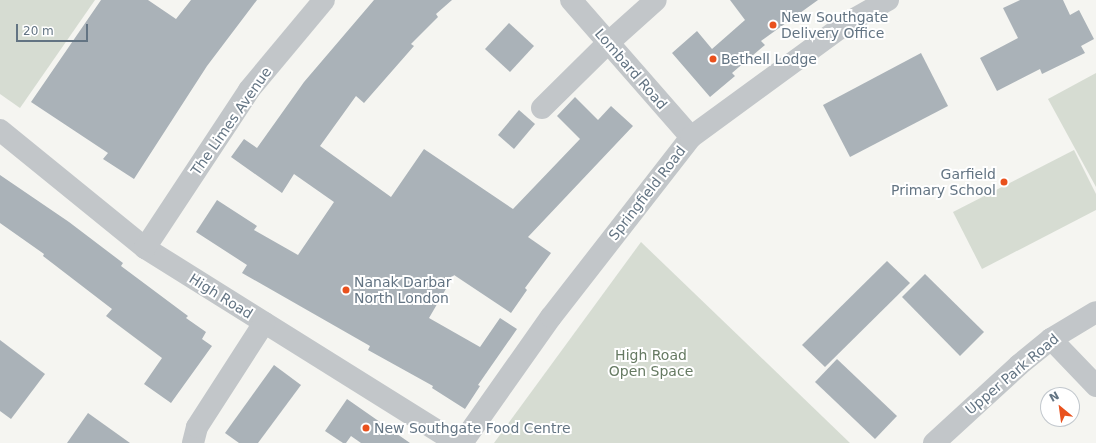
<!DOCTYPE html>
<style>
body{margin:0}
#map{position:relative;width:1096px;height:443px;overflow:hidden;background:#f5f5f1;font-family:"DejaVu Sans",sans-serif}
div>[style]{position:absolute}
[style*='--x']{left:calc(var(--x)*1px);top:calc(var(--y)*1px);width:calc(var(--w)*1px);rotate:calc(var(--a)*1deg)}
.green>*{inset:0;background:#d6dcd2}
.building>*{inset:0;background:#aab2b8}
.minor>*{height:22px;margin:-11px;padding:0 11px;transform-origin:11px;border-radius:11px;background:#c2c6c9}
.dots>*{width:11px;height:11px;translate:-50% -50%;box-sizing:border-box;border:2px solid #fff;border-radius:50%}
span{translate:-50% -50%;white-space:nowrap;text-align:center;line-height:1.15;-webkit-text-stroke:4px #fff;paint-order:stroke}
.poi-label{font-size:14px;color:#637483}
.left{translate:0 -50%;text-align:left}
.right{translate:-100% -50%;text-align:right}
.street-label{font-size:14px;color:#637483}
.park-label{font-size:14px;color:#667a62}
.north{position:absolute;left:1040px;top:387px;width:40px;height:40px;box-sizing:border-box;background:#fff;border:1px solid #c1c7cd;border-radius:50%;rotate:331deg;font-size:11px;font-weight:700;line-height:16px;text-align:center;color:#637483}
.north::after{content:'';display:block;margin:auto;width:14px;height:18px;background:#e9511d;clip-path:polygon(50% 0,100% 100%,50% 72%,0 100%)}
.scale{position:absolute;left:16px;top:24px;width:72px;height:18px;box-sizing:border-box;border:2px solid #637483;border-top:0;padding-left:5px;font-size:12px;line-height:14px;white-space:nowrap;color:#637483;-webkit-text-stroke:3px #fff;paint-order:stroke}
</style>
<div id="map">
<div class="green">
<div style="clip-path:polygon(0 0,95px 0,20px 108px,0 94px)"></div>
<div style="clip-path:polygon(1096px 73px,1096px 187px,1048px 99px)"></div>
<div style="clip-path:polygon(1074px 150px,1096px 194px,1096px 210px,982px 269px,953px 212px)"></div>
<div style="clip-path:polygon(641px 242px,850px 443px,494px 443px)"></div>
</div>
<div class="building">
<div style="clip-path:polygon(101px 0,148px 0,176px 19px,191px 0,257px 0,207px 66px,134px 179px,103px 159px,108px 153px,31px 102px)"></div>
<div style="clip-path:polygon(374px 0,452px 0,436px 14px,438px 17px,411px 44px,414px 46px,364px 103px,356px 96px,320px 146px,391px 197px,424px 149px,513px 209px,580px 139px,557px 116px,575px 97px,598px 120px,611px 106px,633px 126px,528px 237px,551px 253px,525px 288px,527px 290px,511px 313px,454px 275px,429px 318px,480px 347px,500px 318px,517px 329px,478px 385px,480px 386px,465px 409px,432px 388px,433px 386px,368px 350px,370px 346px,242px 273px,247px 265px,196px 232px,217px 200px,257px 226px,254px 230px,298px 255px,334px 202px,294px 174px,282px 193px,231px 157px,244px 139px,257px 148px,304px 82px)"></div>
<div style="clip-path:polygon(730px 0,818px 0,761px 41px,765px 45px,732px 73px,735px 76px,710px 97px,672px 53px,697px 31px,712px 49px,745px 20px)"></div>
<div style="clip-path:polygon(1020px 0,1063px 0,1070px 15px,1079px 10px,1094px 39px,1081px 46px,1085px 53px,1042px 74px,1040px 69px,997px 91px,980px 58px,1018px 38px,1003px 8px)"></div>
<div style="clip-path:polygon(509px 23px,534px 46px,510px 72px,485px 49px)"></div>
<div style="clip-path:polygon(921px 53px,948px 106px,850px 157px,823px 105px)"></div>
<div style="clip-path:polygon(519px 110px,535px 124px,514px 149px,498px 135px)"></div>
<div style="clip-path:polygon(0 175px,69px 222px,123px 263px,121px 266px,188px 316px,186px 318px,206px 332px,202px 339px,212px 346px,171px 403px,144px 384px,162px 358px,106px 316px,112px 309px,43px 256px,44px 254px,0 223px)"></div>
<div style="clip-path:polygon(887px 261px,910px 283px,825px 367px,802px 345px)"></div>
<div style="clip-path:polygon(925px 274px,984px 332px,960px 356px,902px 297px)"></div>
<div style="clip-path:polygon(0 340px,45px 374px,11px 419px,0 411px)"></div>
<div style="clip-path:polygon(837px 359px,897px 416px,875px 439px,815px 382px)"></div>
<div style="clip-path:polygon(274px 365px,301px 385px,258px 443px,239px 443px,225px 433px)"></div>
<div style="clip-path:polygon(347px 399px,410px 443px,361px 443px,351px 436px,346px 443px,343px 443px,325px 431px)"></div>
<div style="clip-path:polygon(88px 413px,130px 443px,67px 443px)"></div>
</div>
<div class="minor">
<div style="--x:571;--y:0;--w:182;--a:48.8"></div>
<div style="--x:542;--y:108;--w:93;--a:-44.6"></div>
<div style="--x:608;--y:43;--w:64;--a:-41.9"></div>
<div style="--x:0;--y:130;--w:187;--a:39.1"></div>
<div style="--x:145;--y:248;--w:368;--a:32"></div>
<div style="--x:145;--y:248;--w:189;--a:-56.6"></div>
<div style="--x:249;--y:90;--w:117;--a:-50.2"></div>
<div style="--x:1051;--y:339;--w:65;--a:46.2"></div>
<div style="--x:193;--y:443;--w:16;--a:-76"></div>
<div style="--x:197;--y:427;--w:124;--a:-57.2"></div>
<div style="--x:462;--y:443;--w:154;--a:-54.8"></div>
<div style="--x:551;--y:317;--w:228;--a:-52.1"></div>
<div style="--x:691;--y:137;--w:193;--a:-36.2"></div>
<div style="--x:847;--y:23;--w:47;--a:-29.3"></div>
<div style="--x:934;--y:443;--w:115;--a:-42.5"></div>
<div style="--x:1019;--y:365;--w:41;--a:-39.1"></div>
<div style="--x:1051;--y:339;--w:52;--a:-31"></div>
</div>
<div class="dots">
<div style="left:773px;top:25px;background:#e9511d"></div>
<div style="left:713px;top:59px;background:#e9511d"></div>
<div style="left:1004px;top:182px;background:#e9511d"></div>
<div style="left:346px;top:290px;background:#e9511d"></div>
<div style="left:366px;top:428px;background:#e9511d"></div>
</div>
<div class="poi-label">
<span class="left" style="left:781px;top:25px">New Southgate<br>Delivery Office</span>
<span class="left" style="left:721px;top:59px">Bethell Lodge</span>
<span class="right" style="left:996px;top:182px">Garfield<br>Primary School</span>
<span class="left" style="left:354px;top:290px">Nanak Darbar<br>North London</span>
<span class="left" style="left:374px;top:428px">New Southgate Food Centre</span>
</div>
<div class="street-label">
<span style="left:631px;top:69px;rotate:49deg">Lombard Road</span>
<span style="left:231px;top:121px;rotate:-55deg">The Limes Avenue</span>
<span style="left:647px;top:193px;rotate:-52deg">Springfield Road</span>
<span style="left:221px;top:296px;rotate:32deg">High Road</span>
<span style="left:1012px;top:374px;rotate:-40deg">Upper Park Road</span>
</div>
<div class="park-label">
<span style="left:651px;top:363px">High Road<br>Open Space</span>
</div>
<div class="north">N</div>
<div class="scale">20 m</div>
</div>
